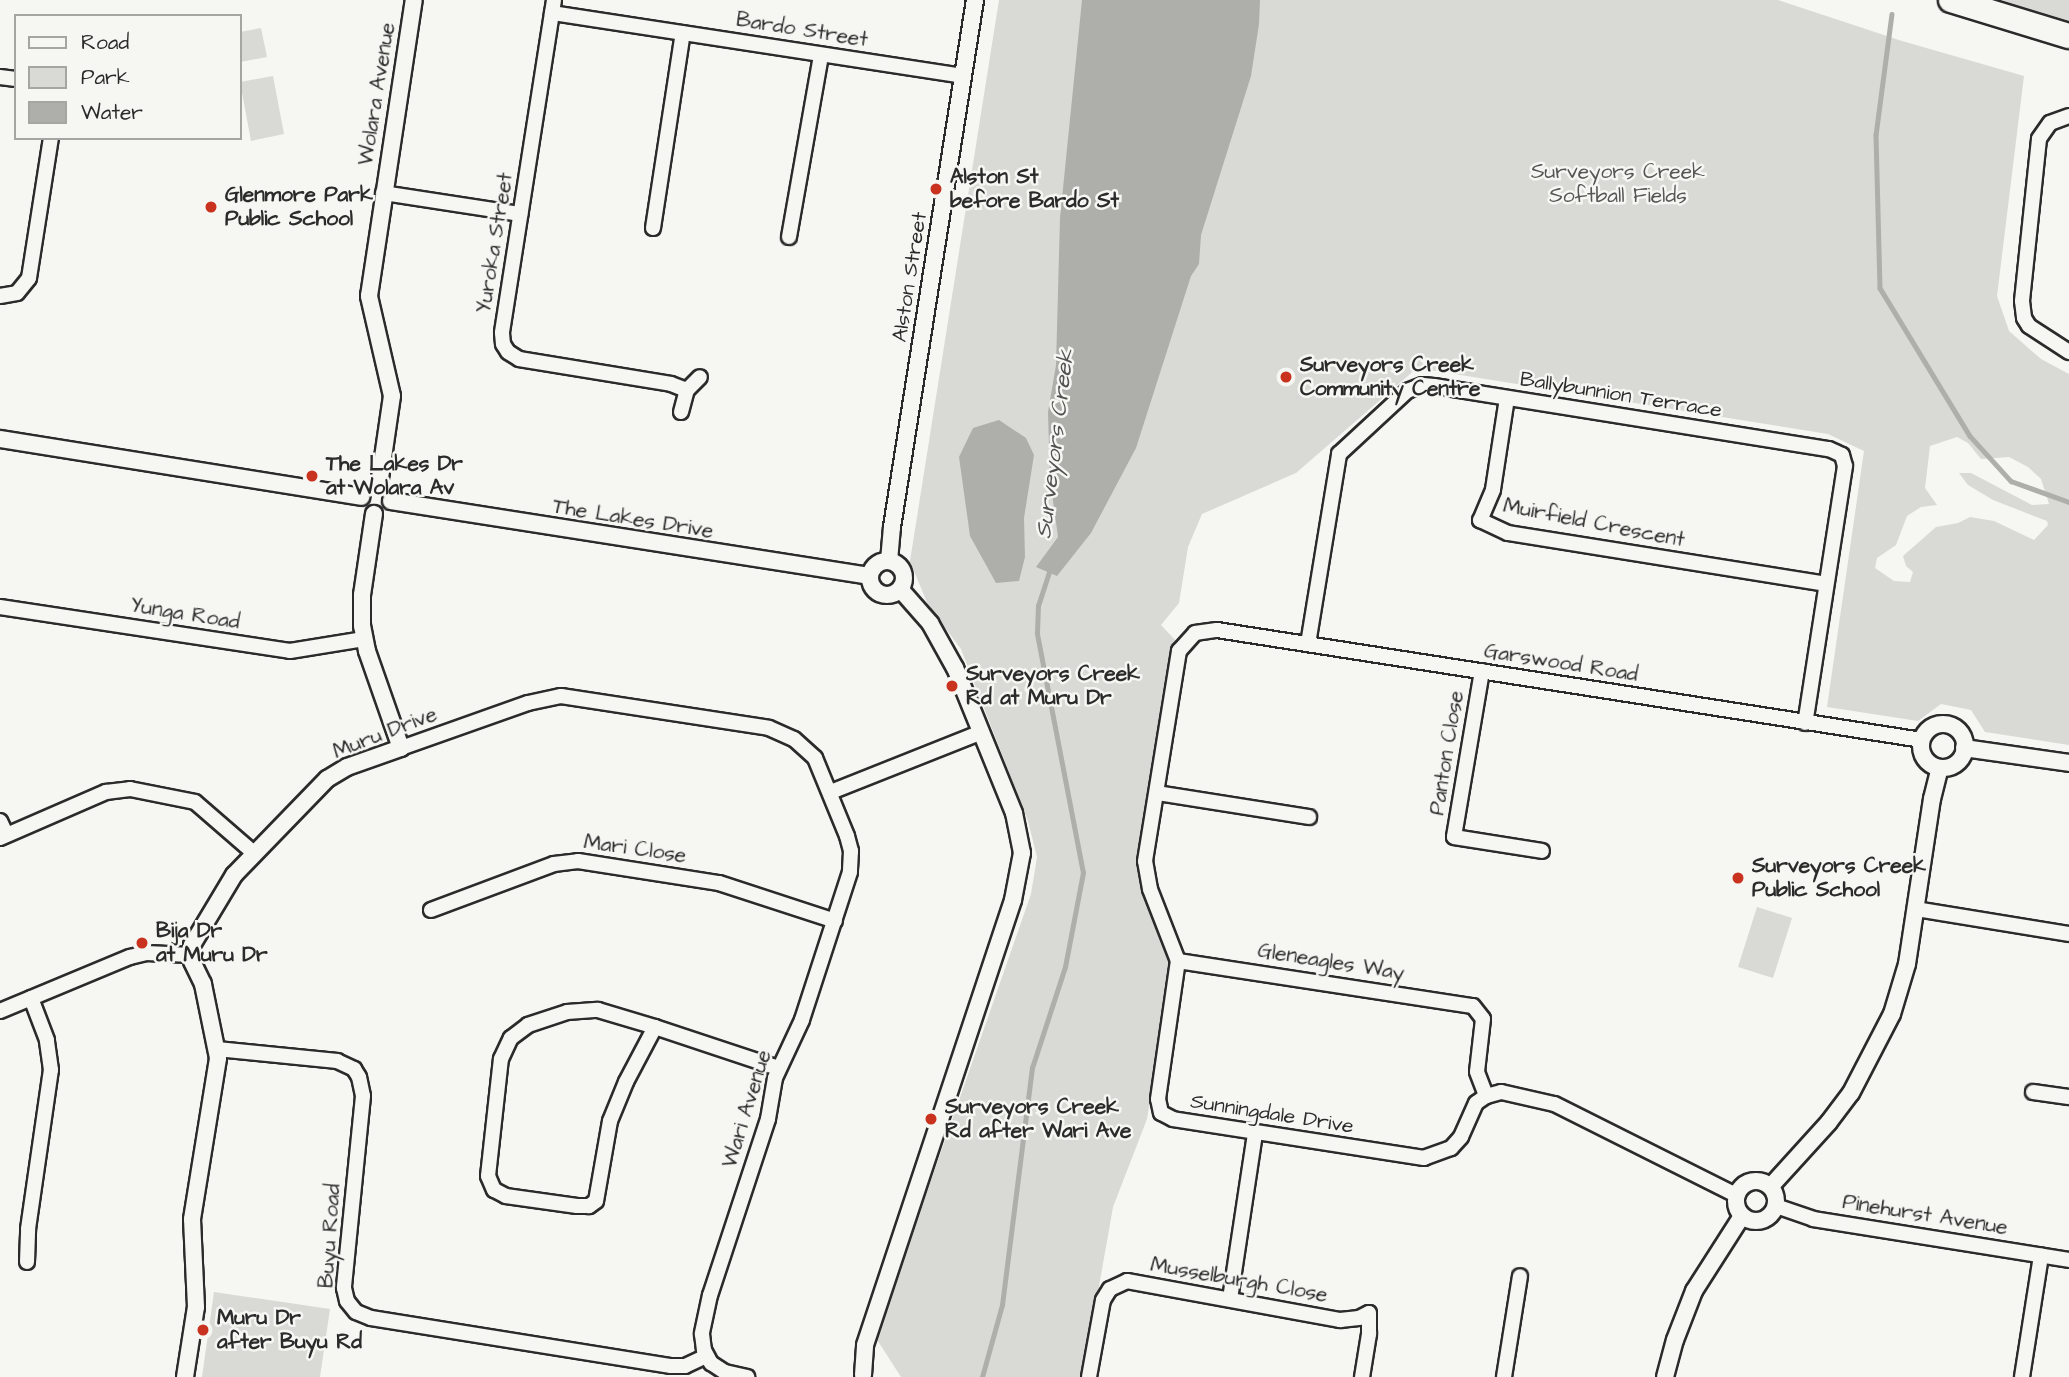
<!DOCTYPE html>
<style>
body{margin:0}
#map{position:relative;width:2069px;height:1377px;overflow:hidden;background:#f6f6f2;font-family:"Architects Daughter",sans-serif}
div>[style]{position:absolute}
[style*='--x']{left:calc(var(--x)*1px);top:calc(var(--y)*1px);width:calc(var(--w)*1px);rotate:calc(var(--a)*1deg)}
.green>*{inset:0;background:#d9d9d5}
.water>*{inset:0;background:#aeaeab}
.stream>*{height:4.5px;margin:-2.25px;padding:0 2.25px;transform-origin:2.25px;border-radius:2.25px;background:#aeaeab}
.roads{filter:drop-shadow(2px 0 #2b2b2b) drop-shadow(-2px 0 #2b2b2b) drop-shadow(0 2px #2b2b2b) drop-shadow(0 -2px #2b2b2b)}
.minor>*{height:14px;margin:-7px;padding:0 7px;transform-origin:7px;border-radius:7px;background:#f6f6f2}
.tertiary>*{height:16px;margin:-8px;padding:0 8px;transform-origin:8px;border-radius:8px;background:#f6f6f2}
.tertiary>.ring{margin:-8px;padding:0;box-sizing:content-box;background:none;border:16px solid #f6f6f2;border-radius:50%}
.motorway>*{height:24px;margin:-12px;padding:0 12px;transform-origin:12px;border-radius:12px;background:#f6f6f2}
.dots>*{width:19px;height:19px;translate:-50% -50%;box-sizing:border-box;border:4px solid #f6f6f2;border-radius:50%}
span{translate:-50% -50%;white-space:nowrap;text-align:center;line-height:1.15;-webkit-text-stroke:5px #f6f6f2;paint-order:stroke}
.street-label{font-size:21px;color:#2b2b2b}
.park-label{font-size:21px;color:#565656}
.poi-label{font-size:21px;color:#2b2b2b;font-weight:700}
.left{translate:0 -50%;text-align:left}
.water-label{font-size:23px;color:#525251;font-style:italic}
.legend{position:absolute;left:14px;top:14px;width:228px;height:126px;box-sizing:border-box;background:#f6f6f2;border:2px solid #a5a5a2;margin:0;padding:9px 12px;list-style:none;font-size:21px;color:#2b2b2b}
.legend li{display:flex;align-items:center;gap:14px;height:35px}
.legend b{width:35px;border:2px solid #a5a5a2}
</style>
<div id="map">
<div class="green">
<div style="clip-path:polygon(evenodd,999px 0,1778px 0,1902px 41px,2024px 76px,1997px 296px,2009px 331px,2041px 359px,2069px 374px,2069px 745px,1985px 732px,1971px 710px,1941px 704px,1918px 721px,1827px 707px,1864px 451px,1828px 434px,1417px 368px,1296px 473px,1202px 514px,1188px 547px,1179px 603px,1161px 625px,1176px 641px,1139px 862px,1140px 874px,1173px 961px,1147px 1119px,1113px 1207px,1083px 1377px,901px 1377px,876px 1338px,1031px 894px,1037px 857px,1028px 821px,961px 649px,928px 605px,910px 561px,999px 0,1957px 437px,1968px 443px,1981px 459px,2009px 457px,2028px 467px,2041px 479px,2049px 504px,2032px 505px,1971px 473px,1959px 473px,1968px 485px,1993px 500px,2047px 521px,2048px 525px,2034px 540px,1994px 521px,1970px 517px,1958px 523px,1936px 527px,1903px 556px,1906px 566px,1913px 572px,1910px 582px,1894px 581px,1875px 568px,1877px 558px,1896px 545px,1907px 516px,1921px 507px,1937px 505px,1925px 488px,1930px 446px,1957px 437px)"></div>
<div style="clip-path:polygon(2001px 0,2069px 0,2069px 21px)"></div>
<div style="clip-path:polygon(261px 28px,267px 57px,240px 62px,240px 32px)"></div>
<div style="clip-path:polygon(273px 76px,284px 134px,251px 141px,240px 82px)"></div>
<div style="clip-path:polygon(1757px 907px,1792px 918px,1773px 978px,1738px 967px)"></div>
<div style="clip-path:polygon(214px 1292px,330px 1309px,320px 1377px,202px 1377px)"></div>
</div>
<div class="water">
<div style="clip-path:polygon(1082px 0,1260px 0,1259px 24px,1251px 76px,1201px 235px,1199px 264px,1191px 276px,1136px 448px,1091px 533px,1057px 576px,1036px 567px,1058px 537px,1050px 479px,1048px 412px,1056px 365px,1060px 218px)"></div>
<div style="clip-path:polygon(999px 420px,1026px 438px,1034px 455px,1024px 518px,1025px 557px,1019px 581px,996px 583px,970px 536px,959px 457px,973px 428px)"></div>
</div>
<div class="stream">
<div style="--x:1892;--y:14;--w:122;--a:97.5"></div>
<div style="--x:1876;--y:135;--w:153;--a:88.5"></div>
<div style="--x:1880;--y:288;--w:173;--a:58.7"></div>
<div style="--x:1970;--y:436;--w:61;--a:47.7"></div>
<div style="--x:2011;--y:481;--w:62;--a:19.9"></div>
<div style="--x:982;--y:1377;--w:75;--a:-74.5"></div>
<div style="--x:1002;--y:1305;--w:239;--a:-82.8"></div>
<div style="--x:1032;--y:1068;--w:106;--a:-71.9"></div>
<div style="--x:1065;--y:967;--w:96;--a:-79.2"></div>
<div style="--x:1083;--y:873;--w:244;--a:-100.9"></div>
<div style="--x:1037;--y:633;--w:27;--a:-88"></div>
<div style="--x:1038;--y:606;--w:38;--a:-72"></div>
</div>
<div class="roads">
<div class="minor">
<div style="--x:554;--y:0;--w:337;--a:98.9"></div>
<div style="--x:502;--y:333;--w:11;--a:85"></div>
<div style="--x:503;--y:344;--w:9;--a:58"></div>
<div style="--x:508;--y:352;--w:13;--a:32"></div>
<div style="--x:519;--y:359;--w:154;--a:9.3"></div>
<div style="--x:671;--y:384;--w:17;--a:21"></div>
<div style="--x:552;--y:13;--w:415;--a:8.7"></div>
<div style="--x:0;--y:77;--w:16;--a:7"></div>
<div style="--x:2069;--y:116;--w:20;--a:160"></div>
<div style="--x:2050;--y:123;--w:19;--a:125"></div>
<div style="--x:2039;--y:139;--w:163;--a:96"></div>
<div style="--x:2022;--y:301;--w:17;--a:83"></div>
<div style="--x:2024;--y:318;--w:9;--a:58"></div>
<div style="--x:2029;--y:326;--w:48;--a:33"></div>
<div style="--x:383;--y:193;--w:139;--a:8.7"></div>
<div style="--x:653;--y:228;--w:197;--a:-81.3"></div>
<div style="--x:789;--y:237;--w:185;--a:-80"></div>
<div style="--x:0;--y:296;--w:17;--a:-10"></div>
<div style="--x:17;--y:293;--w:19;--a:-51"></div>
<div style="--x:29;--y:278;--w:142;--a:-81.1"></div>
<div style="--x:1507;--y:398;--w:93;--a:98.7"></div>
<div style="--x:1493;--y:490;--w:33;--a:113"></div>
<div style="--x:1480;--y:520;--w:31;--a:25"></div>
<div style="--x:1508;--y:533;--w:322;--a:9.1"></div>
<div style="--x:681;--y:412;--w:23;--a:-75"></div>
<div style="--x:687;--y:390;--w:18;--a:-45"></div>
<div style="--x:0;--y:607;--w:293;--a:8.6"></div>
<div style="--x:290;--y:651;--w:75;--a:-9.2"></div>
<div style="--x:1308;--y:644;--w:193;--a:-80.7"></div>
<div style="--x:1339;--y:454;--w:93;--a:-42.8"></div>
<div style="--x:1407;--y:391;--w:17;--a:-21"></div>
<div style="--x:1423;--y:385;--w:11;--a:5"></div>
<div style="--x:1434;--y:386;--w:400;--a:9.1"></div>
<div style="--x:1829;--y:449;--w:14;--a:25"></div>
<div style="--x:1842;--y:455;--w:11;--a:75"></div>
<div style="--x:1845;--y:466;--w:260;--a:98.8"></div>
<div style="--x:1482;--y:671;--w:168;--a:99.6"></div>
<div style="--x:1454;--y:837;--w:89;--a:9"></div>
<div style="--x:401;--y:748;--w:135;--a:-19.5"></div>
<div style="--x:528;--y:703;--w:34;--a:-12"></div>
<div style="--x:561;--y:696;--w:210;--a:8.7"></div>
<div style="--x:769;--y:728;--w:27;--a:24"></div>
<div style="--x:794;--y:739;--w:28;--a:42"></div>
<div style="--x:815;--y:758;--w:84;--a:67.7"></div>
<div style="--x:847;--y:836;--w:16;--a:75"></div>
<div style="--x:851;--y:851;--w:21;--a:93"></div>
<div style="--x:850;--y:872;--w:156;--a:108"></div>
<div style="--x:802;--y:1020;--w:64;--a:115"></div>
<div style="--x:775;--y:1078;--w:42;--a:99.7"></div>
<div style="--x:768;--y:1119;--w:185;--a:108.2"></div>
<div style="--x:710;--y:1295;--w:40;--a:102"></div>
<div style="--x:702;--y:1334;--w:16;--a:83"></div>
<div style="--x:704;--y:1350;--w:15;--a:62"></div>
<div style="--x:711;--y:1363;--w:17;--a:33"></div>
<div style="--x:725;--y:1372;--w:23;--a:13"></div>
<div style="--x:831;--y:792;--w:159;--a:-21.7"></div>
<div style="--x:1157;--y:793;--w:154;--a:9"></div>
<div style="--x:0;--y:821;--w:14;--a:65"></div>
<div style="--x:0;--y:838;--w:116;--a:-23.5"></div>
<div style="--x:106;--y:792;--w:24;--a:-7"></div>
<div style="--x:130;--y:789;--w:66;--a:11.3"></div>
<div style="--x:195;--y:802;--w:79;--a:40.9"></div>
<div style="--x:1916;--y:909;--w:155;--a:9.3"></div>
<div style="--x:431;--y:910;--w:131;--a:-20.5"></div>
<div style="--x:554;--y:864;--w:24;--a:-7"></div>
<div style="--x:578;--y:861;--w:143;--a:8.9"></div>
<div style="--x:719;--y:883;--w:122;--a:18.1"></div>
<div style="--x:1178;--y:961;--w:298;--a:8.7"></div>
<div style="--x:1473;--y:1006;--w:16;--a:52"></div>
<div style="--x:1483;--y:1019;--w:53;--a:96.5"></div>
<div style="--x:1477;--y:1072;--w:26;--a:69"></div>
<div style="--x:0;--y:1011;--w:141;--a:-22.6"></div>
<div style="--x:130;--y:957;--w:16;--a:-14"></div>
<div style="--x:146;--y:953;--w:45;--a:2.5"></div>
<div style="--x:655;--y:1027;--w:62;--a:117.8"></div>
<div style="--x:626;--y:1082;--w:42;--a:112.3"></div>
<div style="--x:610;--y:1121;--w:81;--a:99.9"></div>
<div style="--x:596;--y:1201;--w:9;--a:144"></div>
<div style="--x:589;--y:1206;--w:12;--a:180"></div>
<div style="--x:577;--y:1206;--w:72;--a:-172"></div>
<div style="--x:506;--y:1196;--w:13;--a:-153"></div>
<div style="--x:494;--y:1190;--w:15;--a:-113"></div>
<div style="--x:488;--y:1176;--w:118;--a:-83.7"></div>
<div style="--x:501;--y:1059;--w:23;--a:-65"></div>
<div style="--x:511;--y:1038;--w:21;--a:-37"></div>
<div style="--x:528;--y:1025;--w:41;--a:-18.4"></div>
<div style="--x:567;--y:1012;--w:31;--a:-4"></div>
<div style="--x:598;--y:1010;--w:59;--a:16.6"></div>
<div style="--x:655;--y:1027;--w:130;--a:18.4"></div>
<div style="--x:217;--y:1049;--w:121;--a:5.7"></div>
<div style="--x:337;--y:1061;--w:19;--a:25"></div>
<div style="--x:354;--y:1069;--w:9;--a:58"></div>
<div style="--x:359;--y:1077;--w:19;--a:78"></div>
<div style="--x:363;--y:1096;--w:193;--a:95.7"></div>
<div style="--x:344;--y:1288;--w:13;--a:77"></div>
<div style="--x:347;--y:1301;--w:14;--a:51"></div>
<div style="--x:356;--y:1312;--w:16;--a:22"></div>
<div style="--x:371;--y:1318;--w:304;--a:9.1"></div>
<div style="--x:671;--y:1366;--w:14;--a:0"></div>
<div style="--x:685;--y:1366;--w:23;--a:-25"></div>
<div style="--x:2033;--y:1092;--w:36;--a:8"></div>
<div style="--x:1736;--y:1195;--w:203;--a:-153.4"></div>
<div style="--x:1554;--y:1104;--w:54;--a:-167.2"></div>
<div style="--x:1501;--y:1092;--w:16;--a:165"></div>
<div style="--x:1486;--y:1096;--w:12;--a:145"></div>
<div style="--x:1476;--y:1103;--w:37;--a:114"></div>
<div style="--x:1461;--y:1137;--w:15;--a:132"></div>
<div style="--x:1451;--y:1148;--w:29;--a:160"></div>
<div style="--x:1424;--y:1158;--w:254;--a:-171.2"></div>
<div style="--x:1173;--y:1119;--w:13;--a:-153"></div>
<div style="--x:1161;--y:1113;--w:14;--a:-102"></div>
<div style="--x:1158;--y:1099;--w:139;--a:-81.8"></div>
<div style="--x:1178;--y:961;--w:77;--a:-111.3"></div>
<div style="--x:1150;--y:889;--w:28;--a:-100"></div>
<div style="--x:1145;--y:861;--w:213;--a:-80.8"></div>
<div style="--x:1179;--y:651;--w:24;--a:-48"></div>
<div style="--x:1195;--y:633;--w:22;--a:-8"></div>
<div style="--x:1217;--y:630;--w:714;--a:8.87"></div>
<div style="--x:1776;--y:1206;--w:39;--a:19"></div>
<div style="--x:1813;--y:1219;--w:259;--a:9.1"></div>
<div style="--x:27;--y:1262;--w:33;--a:-88"></div>
<div style="--x:28;--y:1229;--w:161;--a:-81.8"></div>
<div style="--x:51;--y:1070;--w:30;--a:-98"></div>
<div style="--x:47;--y:1040;--w:45;--a:-110.9"></div>
<div style="--x:1230;--y:1299;--w:168;--a:-81.4"></div>
<div style="--x:1089;--y:1377;--w:78;--a:-79.7"></div>
<div style="--x:1103;--y:1300;--w:13;--a:-58"></div>
<div style="--x:1110;--y:1289;--w:19;--a:-25"></div>
<div style="--x:1127;--y:1281;--w:217;--a:10.4"></div>
<div style="--x:1340;--y:1320;--w:19;--a:-6"></div>
<div style="--x:1359;--y:1318;--w:11;--a:-27"></div>
<div style="--x:1369;--y:1313;--w:21;--a:90"></div>
<div style="--x:1369;--y:1334;--w:44;--a:99.2"></div>
<div style="--x:1504;--y:1377;--w:102;--a:-81"></div>
<div style="--x:2022;--y:1377;--w:123;--a:-81.1"></div>
</div>
<div class="tertiary">
<div style="--x:0;--y:439;--w:366;--a:9.1"></div>
<div style="--x:379;--y:485;--w:90;--a:-81.7"></div>
<div style="--x:392;--y:396;--w:103;--a:-103"></div>
<div style="--x:369;--y:296;--w:299;--a:-81.4"></div>
<div style="--x:391;--y:501;--w:484;--a:8.9"></div>
<div class="ring" style="left:870px;top:561px;width:18px;height:18px"></div>
<div style="--x:889;--y:561;--w:34;--a:-85"></div>
<div style="--x:892;--y:527;--w:533;--a:-81.05"></div>
<div class="ring" style="left:1921px;top:724px;width:28px;height:28px"></div>
<div style="--x:1964;--y:748;--w:106;--a:8.1"></div>
<div class="ring" style="left:1736px;top:1181px;width:24px;height:24px"></div>
<div style="--x:1771;--y:1186;--w:86;--a:-47.8"></div>
<div style="--x:1829;--y:1122;--w:36;--a:-53"></div>
<div style="--x:1851;--y:1093;--w:89;--a:-62.6"></div>
<div style="--x:1892;--y:1014;--w:52;--a:-73.3"></div>
<div style="--x:1907;--y:964;--w:167;--a:-81.4"></div>
<div style="--x:1932;--y:799;--w:32;--a:-76"></div>
<div style="--x:863;--y:1375;--w:30;--a:-86"></div>
<div style="--x:865;--y:1345;--w:469;--a:-71.6"></div>
<div style="--x:1013;--y:900;--w:48;--a:-79.2"></div>
<div style="--x:1022;--y:853;--w:41;--a:-101.3"></div>
<div style="--x:1014;--y:813;--w:157;--a:-112.1"></div>
<div style="--x:955;--y:668;--w:51;--a:-119.1"></div>
<div style="--x:930;--y:623;--w:45;--a:-131.4"></div>
<div style="--x:185;--y:1377;--w:71;--a:-81.1"></div>
<div style="--x:196;--y:1307;--w:88;--a:-92.6"></div>
<div style="--x:192;--y:1219;--w:163;--a:-80.8"></div>
<div style="--x:218;--y:1058;--w:76;--a:-101.5"></div>
<div style="--x:203;--y:984;--w:25;--a:-116"></div>
<div style="--x:192;--y:961;--w:16;--a:-90"></div>
<div style="--x:192;--y:945;--w:82;--a:-59"></div>
<div style="--x:234;--y:875;--w:134;--a:-45.9"></div>
<div style="--x:327;--y:779;--w:23;--a:-31"></div>
<div style="--x:347;--y:767;--w:57;--a:-19.4"></div>
<div style="--x:401;--y:748;--w:103;--a:-109.3"></div>
<div style="--x:367;--y:651;--w:25;--a:-101"></div>
<div style="--x:362;--y:626;--w:31;--a:-90"></div>
<div style="--x:362;--y:595;--w:82;--a:-81.6"></div>
<div style="--x:1665;--y:1377;--w:38;--a:-75"></div>
<div style="--x:1675;--y:1340;--w:53;--a:-68.8"></div>
<div style="--x:1694;--y:1291;--w:89;--a:-57.4"></div>
</div>
<div class="motorway">
<div style="--x:1951;--y:0;--w:123;--a:17"></div>
</div>
</div>
<div class="dots">
<div style="left:936px;top:189px;background:#c8321e"></div>
<div style="left:211px;top:207px;background:#c8321e"></div>
<div style="left:1286px;top:377px;background:#c8321e"></div>
<div style="left:312px;top:476px;background:#c8321e"></div>
<div style="left:952px;top:686px;background:#c8321e"></div>
<div style="left:1738px;top:878px;background:#c8321e"></div>
<div style="left:142px;top:943px;background:#c8321e"></div>
<div style="left:931px;top:1119px;background:#c8321e"></div>
<div style="left:203px;top:1330px;background:#c8321e"></div>
</div>
<div class="street-label">
<span style="left:802px;top:30px;rotate:9deg">Bardo Street</span>
<span style="left:377px;top:94px;rotate:-81deg">Wolara Avenue</span>
<span style="left:495px;top:243px;rotate:-81deg">Yuroka Street</span>
<span style="left:910px;top:277px;rotate:-81deg">Alston Street</span>
<span style="left:1621px;top:395px;rotate:9deg">Ballybunnion Terrace</span>
<span style="left:633px;top:519px;rotate:9deg">The Lakes Drive</span>
<span style="left:1594px;top:523px;rotate:11deg">Muirfield Crescent</span>
<span style="left:185px;top:614px;rotate:9deg">Yunga Road</span>
<span style="left:1561px;top:663px;rotate:9deg">Garswood Road</span>
<span style="left:385px;top:733px;rotate:-21deg">Muru Drive</span>
<span style="left:1447px;top:753px;rotate:-81deg">Panton Close</span>
<span style="left:635px;top:849px;rotate:8deg">Mari Close</span>
<span style="left:1331px;top:962px;rotate:9deg">Gleneagles Way</span>
<span style="left:747px;top:1109px;rotate:-73deg">Wari Avenue</span>
<span style="left:1272px;top:1114px;rotate:9deg">Sunningdale Drive</span>
<span style="left:1925px;top:1215px;rotate:9deg">Pinehurst Avenue</span>
<span style="left:330px;top:1236px;rotate:-86deg">Buyu Road</span>
<span style="left:1239px;top:1280px;rotate:10deg">Musselburgh Close</span>
</div>
<div class="park-label">
<span style="left:1618px;top:184px">Surveyors Creek<br>Softball Fields</span>
</div>
<div class="poi-label">
<span class="left" style="left:950px;top:189px">Alston St<br>before Bardo St</span>
<span class="left" style="left:225px;top:207px">Glenmore Park<br>Public School</span>
<span class="left" style="left:1300px;top:377px">Surveyors Creek<br>Community Centre</span>
<span class="left" style="left:326px;top:476px">The Lakes Dr<br>at Wolara Av</span>
<span class="left" style="left:966px;top:686px">Surveyors Creek<br>Rd at Muru Dr</span>
<span class="left" style="left:1752px;top:878px">Surveyors Creek<br>Public School</span>
<span class="left" style="left:156px;top:943px">Bija Dr<br>at Muru Dr</span>
<span class="left" style="left:945px;top:1119px">Surveyors Creek<br>Rd after Wari Ave</span>
<span class="left" style="left:217px;top:1330px">Muru Dr<br>after Buyu Rd</span>
</div>
<div class="water-label">
<span style="left:1055px;top:444px;rotate:-83deg">Surveyors Creek</span>
</div>
<ul class="legend">
<li><b style="height:9px;background:#f6f6f2"></b>Road</li>
<li><b style="height:19px;background:#d9d9d5"></b>Park</li>
<li><b style="height:19px;background:#aeaeab"></b>Water</li>
</ul>
</div>
